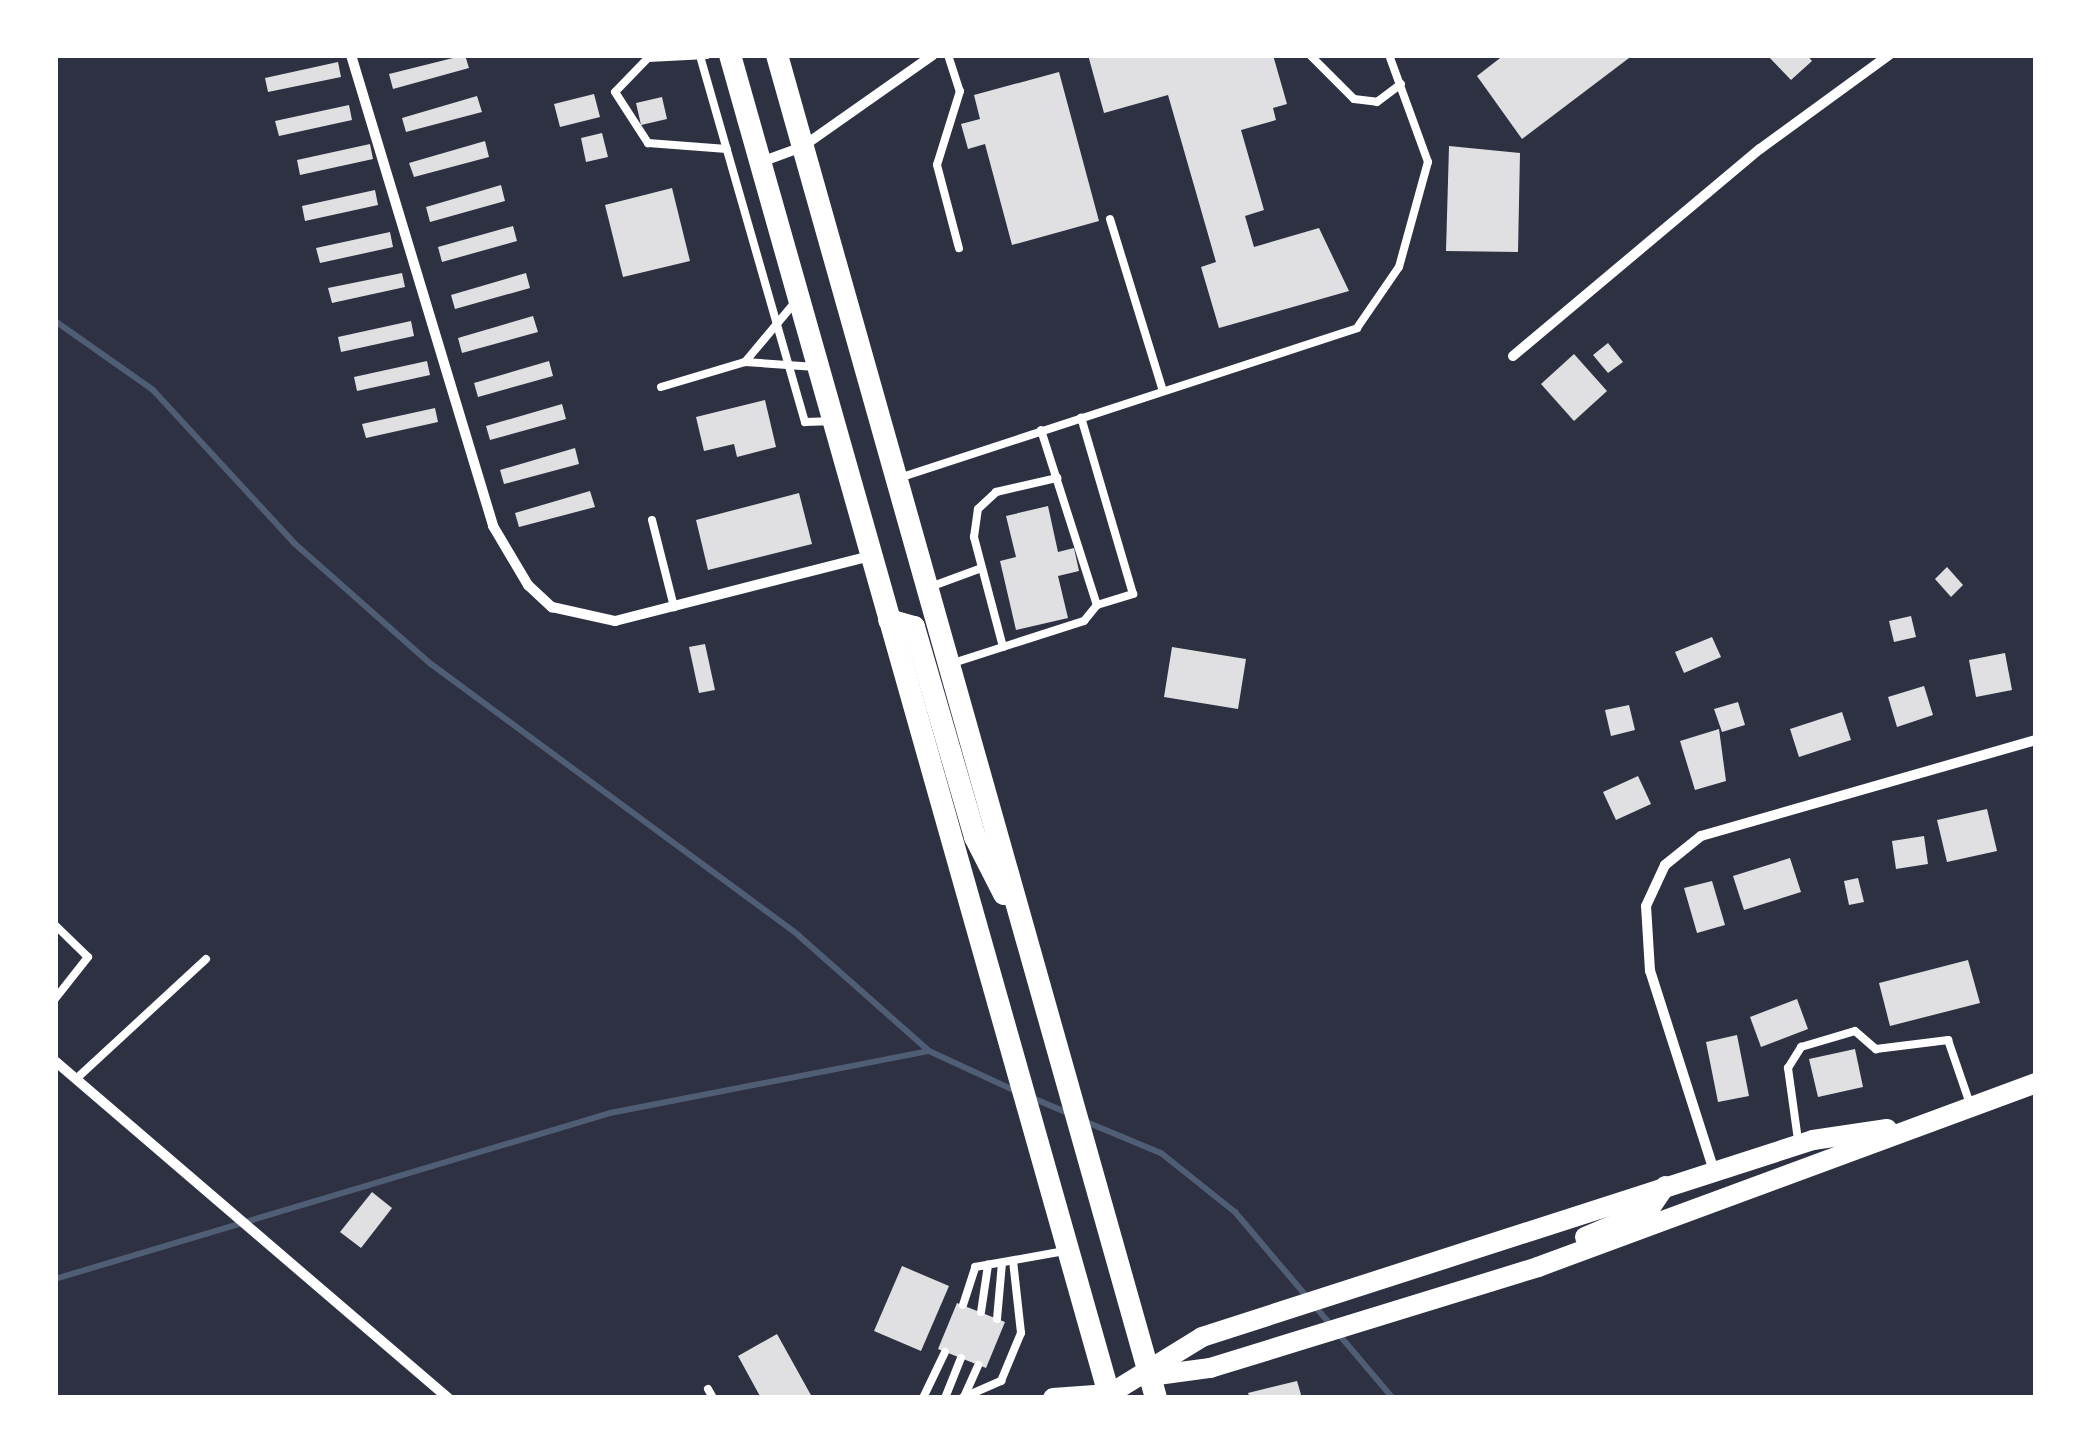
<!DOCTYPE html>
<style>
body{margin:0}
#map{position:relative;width:2091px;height:1453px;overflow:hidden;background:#2d3142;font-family:Inter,sans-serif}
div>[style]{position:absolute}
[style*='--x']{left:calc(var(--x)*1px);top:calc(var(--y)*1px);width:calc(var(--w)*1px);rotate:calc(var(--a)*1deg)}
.stream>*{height:6px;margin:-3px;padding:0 3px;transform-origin:3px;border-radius:3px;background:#4f5d75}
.building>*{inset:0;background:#e0e0e3}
.service>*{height:8px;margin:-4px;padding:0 4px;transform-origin:4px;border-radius:4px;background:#fff}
.minor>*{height:10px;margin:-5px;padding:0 5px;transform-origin:5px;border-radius:5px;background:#fff}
.secondary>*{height:20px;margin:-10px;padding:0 10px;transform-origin:10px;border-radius:10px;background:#fff}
.trunk>*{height:22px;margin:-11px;padding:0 11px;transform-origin:11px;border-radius:11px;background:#fff}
span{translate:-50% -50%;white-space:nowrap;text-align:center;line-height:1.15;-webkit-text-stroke:10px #fff;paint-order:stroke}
.frame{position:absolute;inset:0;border:58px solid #fff;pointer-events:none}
</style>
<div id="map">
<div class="stream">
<div style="--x:55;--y:321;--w:120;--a:35.1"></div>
<div style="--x:153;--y:390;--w:208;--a:47.3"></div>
<div style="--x:294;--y:543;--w:183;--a:41.5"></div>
<div style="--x:431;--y:664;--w:456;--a:36.4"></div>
<div style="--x:798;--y:935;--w:175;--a:41.5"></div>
<div style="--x:929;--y:1051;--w:98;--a:24.7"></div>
<div style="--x:1030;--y:1097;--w:41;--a:22.8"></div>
<div style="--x:1084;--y:1121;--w:83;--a:22.6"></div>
<div style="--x:1161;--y:1153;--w:95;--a:38.6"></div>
<div style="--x:1235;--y:1212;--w:244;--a:49.7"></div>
<div style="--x:55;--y:1279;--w:579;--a:-16.65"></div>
<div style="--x:610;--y:1113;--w:324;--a:-11"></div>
</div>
<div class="building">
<div style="clip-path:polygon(465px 55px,469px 68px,393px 89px,389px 74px)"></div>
<div style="clip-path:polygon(1088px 55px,1273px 55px,1287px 104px,1273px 108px,1276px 120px,1241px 130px,1264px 210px,1245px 216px,1254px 247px,1319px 228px,1349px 291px,1219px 328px,1201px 267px,1216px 262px,1168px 95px,1104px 113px)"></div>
<div style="clip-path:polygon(1504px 55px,1633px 55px,1522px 139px,1477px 76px)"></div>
<div style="clip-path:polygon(1767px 55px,1807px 55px,1812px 61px,1791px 80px)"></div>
<div style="clip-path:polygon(338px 62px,341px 77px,268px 92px,265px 78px)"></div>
<div style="clip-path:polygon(1059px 72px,1099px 221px,1012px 245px,985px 144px,968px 149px,961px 124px,980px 119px,974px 95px)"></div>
<div style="clip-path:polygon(594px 94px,600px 117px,560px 127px,554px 104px)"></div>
<div style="clip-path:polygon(477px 96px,482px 112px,406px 132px,402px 118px)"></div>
<div style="clip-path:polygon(662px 97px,667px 119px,641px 125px,636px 103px)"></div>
<div style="clip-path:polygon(349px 105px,352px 120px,279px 136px,275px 121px)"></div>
<div style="clip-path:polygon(602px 133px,608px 157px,586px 162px,581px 138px)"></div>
<div style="clip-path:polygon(485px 141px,489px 157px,414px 177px,409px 163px)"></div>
<div style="clip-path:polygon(370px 144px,373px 159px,300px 175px,297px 160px)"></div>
<div style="clip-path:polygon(1449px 146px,1520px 153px,1518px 252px,1446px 251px)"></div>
<div style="clip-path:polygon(501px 185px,505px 201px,430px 222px,426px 207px)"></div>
<div style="clip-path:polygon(672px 188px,690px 261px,623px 277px,605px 205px)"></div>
<div style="clip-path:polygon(375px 190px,378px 205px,305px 221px,302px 206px)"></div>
<div style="clip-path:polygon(513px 226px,517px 241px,442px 262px,438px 247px)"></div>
<div style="clip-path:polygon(390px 232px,393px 247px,320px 263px,316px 248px)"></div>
<div style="clip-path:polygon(402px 273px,405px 287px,332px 303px,328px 288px)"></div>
<div style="clip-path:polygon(526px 273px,530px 288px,455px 309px,451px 295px)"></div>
<div style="clip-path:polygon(533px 316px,538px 332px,462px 353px,458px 338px)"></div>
<div style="clip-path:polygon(411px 321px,414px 336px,341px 352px,338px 337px)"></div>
<div style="clip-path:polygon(1608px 343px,1623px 362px,1608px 373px,1593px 355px)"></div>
<div style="clip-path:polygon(1574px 354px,1607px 391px,1574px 421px,1541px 384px)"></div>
<div style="clip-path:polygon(427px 361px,430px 375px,357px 391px,354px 377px)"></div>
<div style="clip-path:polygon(549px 361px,553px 376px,478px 397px,474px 383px)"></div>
<div style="clip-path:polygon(765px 400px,776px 447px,737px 457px,734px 444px,704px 451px,696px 417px)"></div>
<div style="clip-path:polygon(562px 404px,566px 419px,490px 440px,486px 426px)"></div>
<div style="clip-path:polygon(435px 408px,438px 422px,366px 438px,362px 424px)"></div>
<div style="clip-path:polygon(575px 448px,579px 464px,504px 484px,500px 470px)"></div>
<div style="clip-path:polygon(590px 491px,595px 507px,519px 527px,515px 513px)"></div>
<div style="clip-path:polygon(799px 493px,812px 544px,708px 570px,696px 520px)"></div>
<div style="clip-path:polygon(1048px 506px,1058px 552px,1074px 548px,1079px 571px,1058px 576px,1068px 618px,1016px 630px,1000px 561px,1016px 557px,1006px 516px)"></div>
<div style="clip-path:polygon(1947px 567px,1963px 585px,1951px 597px,1935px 579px)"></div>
<div style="clip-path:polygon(1911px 616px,1916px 637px,1894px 642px,1889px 621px)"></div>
<div style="clip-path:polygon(1712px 637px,1721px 657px,1684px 673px,1675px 652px)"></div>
<div style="clip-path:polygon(705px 644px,715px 690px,699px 693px,689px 647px)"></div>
<div style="clip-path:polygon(1172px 647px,1246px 659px,1238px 709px,1164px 697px)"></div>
<div style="clip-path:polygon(2005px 653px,2012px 690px,1976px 697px,1969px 660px)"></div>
<div style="clip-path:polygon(1924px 686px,1933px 715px,1897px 727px,1888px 697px)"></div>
<div style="clip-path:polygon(1738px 702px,1745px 725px,1722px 732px,1714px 709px)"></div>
<div style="clip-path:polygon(1629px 705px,1635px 730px,1611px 736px,1605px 710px)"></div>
<div style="clip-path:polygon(1842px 712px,1851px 740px,1799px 757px,1790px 729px)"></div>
<div style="clip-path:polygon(1719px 729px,1726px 781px,1695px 790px,1680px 741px)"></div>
<div style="clip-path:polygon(1638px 776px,1651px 804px,1616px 820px,1603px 792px)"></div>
<div style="clip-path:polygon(1987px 809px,1997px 851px,1947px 862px,1937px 820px)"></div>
<div style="clip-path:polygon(1924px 836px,1928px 864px,1896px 869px,1892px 841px)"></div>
<div style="clip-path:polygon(1790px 858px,1801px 892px,1744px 910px,1733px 876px)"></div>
<div style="clip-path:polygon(1858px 878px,1864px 902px,1849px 905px,1844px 881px)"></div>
<div style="clip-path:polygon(1712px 881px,1725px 925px,1697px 933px,1684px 888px)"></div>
<div style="clip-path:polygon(1968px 960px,1980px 1003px,1890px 1026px,1879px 983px)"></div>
<div style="clip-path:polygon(1797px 999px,1808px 1029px,1761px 1047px,1750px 1017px)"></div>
<div style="clip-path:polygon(1737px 1035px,1749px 1096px,1718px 1102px,1706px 1042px)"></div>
<div style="clip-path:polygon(1855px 1049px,1863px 1087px,1818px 1097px,1809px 1059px)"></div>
<div style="clip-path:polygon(372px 1192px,392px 1208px,361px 1248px,340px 1232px)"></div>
<div style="clip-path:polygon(902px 1266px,949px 1286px,921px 1351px,874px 1331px)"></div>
<div style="clip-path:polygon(957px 1303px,1005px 1322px,986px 1368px,938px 1349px)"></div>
<div style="clip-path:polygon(777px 1334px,812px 1397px,826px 1398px,761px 1398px,738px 1356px)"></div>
<div style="clip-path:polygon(1297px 1381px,1302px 1398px,1250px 1398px,1248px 1393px)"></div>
</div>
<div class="service">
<div style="--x:707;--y:55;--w:59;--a:177.1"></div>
<div style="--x:648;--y:58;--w:47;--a:134.1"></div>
<div style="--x:615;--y:92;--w:61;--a:57.1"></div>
<div style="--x:648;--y:143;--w:79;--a:4.3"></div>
<div style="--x:948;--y:55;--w:38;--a:72"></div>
<div style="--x:960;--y:91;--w:77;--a:107.3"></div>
<div style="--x:937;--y:165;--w:86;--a:75.2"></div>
<div style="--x:1310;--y:55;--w:62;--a:45"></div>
<div style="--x:1354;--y:99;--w:23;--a:7"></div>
<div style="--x:1377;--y:102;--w:30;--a:-37"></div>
<div style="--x:700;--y:56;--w:381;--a:74"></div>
<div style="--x:805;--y:422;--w:23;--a:-2"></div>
<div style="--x:1110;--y:219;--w:180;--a:72.9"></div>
<div style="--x:745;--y:362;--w:80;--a:-50.1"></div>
<div style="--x:661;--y:387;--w:88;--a:-16.6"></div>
<div style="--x:745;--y:362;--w:71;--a:4"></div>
<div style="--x:1041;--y:430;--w:184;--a:72.3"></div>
<div style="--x:1097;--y:605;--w:38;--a:-17"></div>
<div style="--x:1133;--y:594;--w:184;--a:-106.4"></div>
<div style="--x:899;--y:478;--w:482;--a:-18.1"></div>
<div style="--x:1357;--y:328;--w:74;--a:-55.5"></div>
<div style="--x:1399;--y:267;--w:109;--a:-74.6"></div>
<div style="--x:1428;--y:162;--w:114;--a:-110"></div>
<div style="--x:652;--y:520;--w:90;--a:75.8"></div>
<div style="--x:930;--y:587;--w:55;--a:-20.1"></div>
<div style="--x:1003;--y:647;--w:114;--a:-104.8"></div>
<div style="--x:974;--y:537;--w:28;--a:-82"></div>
<div style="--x:978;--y:509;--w:25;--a:-43"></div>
<div style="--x:996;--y:492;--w:63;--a:-12.9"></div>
<div style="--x:950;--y:664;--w:141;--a:-17.8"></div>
<div style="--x:1084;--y:621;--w:21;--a:-51"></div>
<div style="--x:55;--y:925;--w:46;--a:44.1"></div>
<div style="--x:88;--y:957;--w:53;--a:128.2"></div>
<div style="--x:76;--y:1079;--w:177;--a:-42.7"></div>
<div style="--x:1798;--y:1140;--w:73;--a:-97.9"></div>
<div style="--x:1788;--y:1068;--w:25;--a:-58"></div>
<div style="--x:1801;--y:1047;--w:56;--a:-16.5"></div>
<div style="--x:1855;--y:1031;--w:28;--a:41"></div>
<div style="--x:1876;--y:1049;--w:73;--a:-7.1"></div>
<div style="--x:1948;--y:1040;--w:68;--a:71"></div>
<div style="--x:963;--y:1305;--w:40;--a:-72"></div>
<div style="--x:975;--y:1267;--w:91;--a:-10.1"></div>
<div style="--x:981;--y:1312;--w:48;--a:-81.5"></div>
<div style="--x:997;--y:1319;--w:56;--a:-84.9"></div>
<div style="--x:708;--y:1389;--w:10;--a:61"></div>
<div style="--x:964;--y:1397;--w:35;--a:-66"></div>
<div style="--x:923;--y:1398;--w:51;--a:-64.4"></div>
<div style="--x:945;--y:1398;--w:43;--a:-68.2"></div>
<div style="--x:962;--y:1398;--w:43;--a:-23.6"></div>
<div style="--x:1001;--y:1381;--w:52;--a:-67.4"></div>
<div style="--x:1021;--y:1333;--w:72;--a:-96.3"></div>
</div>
<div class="minor">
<div style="--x:351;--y:55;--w:492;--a:73.2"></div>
<div style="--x:493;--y:526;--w:69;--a:59.3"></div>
<div style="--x:528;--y:585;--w:33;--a:43"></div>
<div style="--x:552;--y:607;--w:65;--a:12.5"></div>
<div style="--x:615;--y:621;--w:263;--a:-14.3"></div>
<div style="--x:761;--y:162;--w:44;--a:-20.1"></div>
<div style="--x:802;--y:147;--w:160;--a:-35.1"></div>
<div style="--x:1513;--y:356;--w:322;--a:-40"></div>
<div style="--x:1760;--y:149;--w:160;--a:-36.1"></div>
<div style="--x:55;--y:1061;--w:518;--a:40.61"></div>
<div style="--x:1714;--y:1171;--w:210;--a:-107.7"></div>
<div style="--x:1650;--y:971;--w:65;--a:-93.5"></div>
<div style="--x:1646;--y:906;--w:45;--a:-65.1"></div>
<div style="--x:1665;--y:865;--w:46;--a:-38.9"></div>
<div style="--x:1701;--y:836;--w:348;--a:-16"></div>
</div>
<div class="secondary">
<div style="--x:1585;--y:1237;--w:69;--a:-22.9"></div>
<div style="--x:1649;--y:1210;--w:29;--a:-56"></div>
<div style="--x:1150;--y:1376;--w:61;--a:-7.6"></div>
<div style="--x:1210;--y:1368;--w:343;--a:-17.1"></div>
<div style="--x:1538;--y:1267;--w:531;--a:-20.28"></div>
<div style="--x:1053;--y:1398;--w:56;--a:-4.1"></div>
<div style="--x:1103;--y:1398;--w:116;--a:-31.6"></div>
<div style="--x:1202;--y:1337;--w:642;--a:-17.87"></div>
<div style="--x:1813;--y:1140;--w:75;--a:-8.5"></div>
</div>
<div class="trunk">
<div style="--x:730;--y:55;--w:1396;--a:74.2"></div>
<div style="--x:777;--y:55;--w:1395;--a:74.24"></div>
<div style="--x:889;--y:620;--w:26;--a:16"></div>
<div style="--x:914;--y:627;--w:219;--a:73.8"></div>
<div style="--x:975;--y:837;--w:64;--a:63"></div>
</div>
<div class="frame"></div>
</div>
